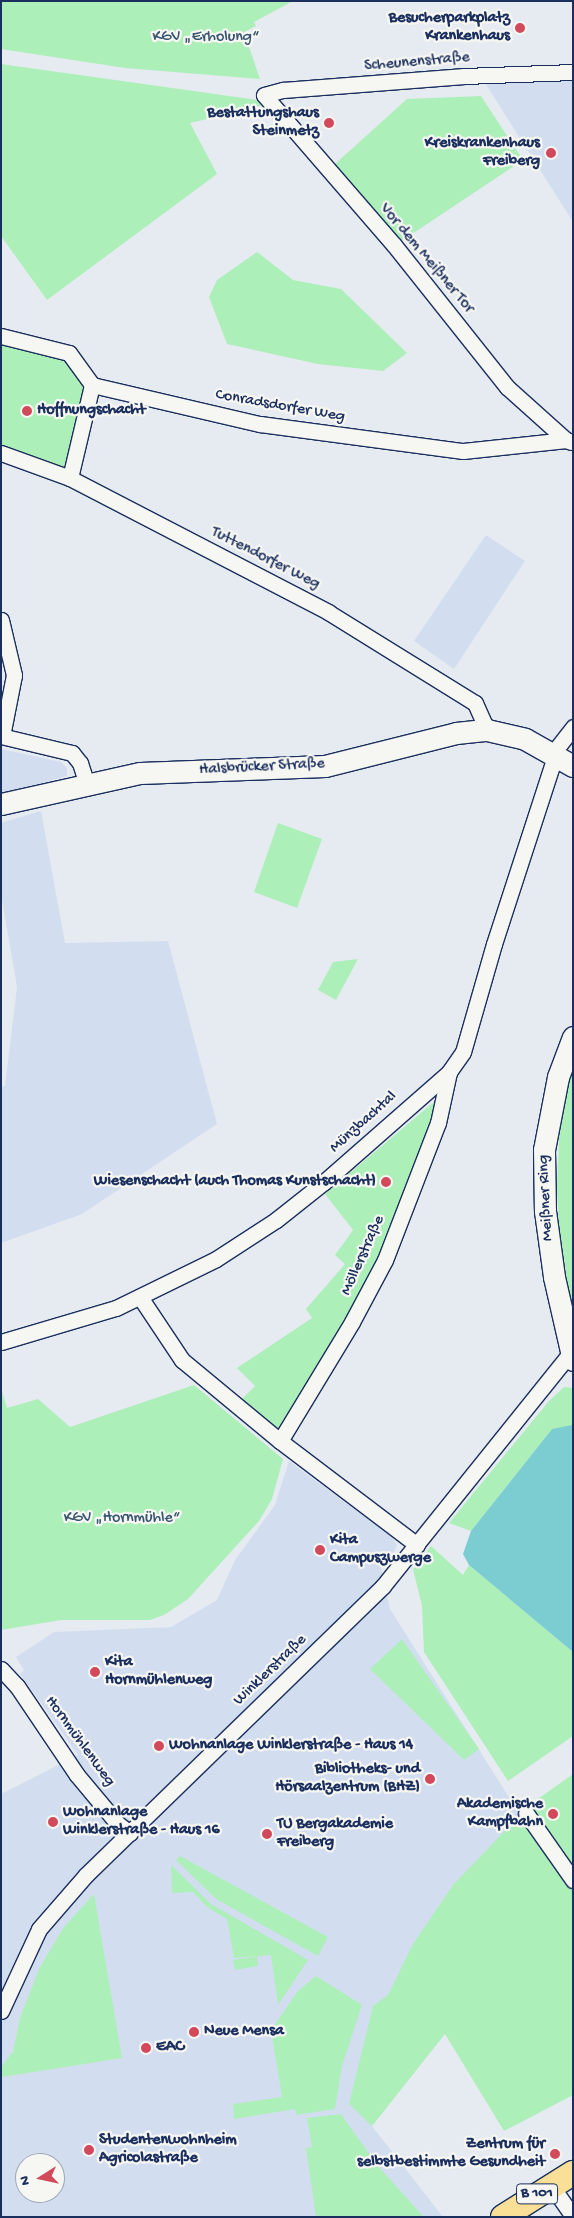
<!DOCTYPE html>
<meta charset="utf-8">
<style>
body{margin:0}
#map{position:relative;width:574px;height:2218px;overflow:hidden;background:#e6ebf1;font-family:"Gochi Hand",sans-serif}
div>[style]{position:absolute}
[style*='--x']{left:calc(var(--x)*1px);top:calc(var(--y)*1px);width:calc(var(--w)*1px);rotate:calc(var(--a)*1deg)}
.built>*{inset:0;background:#d2def0}
.green>*{inset:0;background:#adefb9}
.water>*{inset:0;background:#7bcdd2}
.roads{filter:drop-shadow(1px 0 #1b2f5e) drop-shadow(-1px 0 #1b2f5e) drop-shadow(0 1px #1b2f5e) drop-shadow(0 -1px #1b2f5e)}
.minor>*{height:15px;margin:-7.5px;padding:0 7.5px;transform-origin:7.5px;border-radius:7.5px;background:#f6f6f2}
.secondary>*{height:21px;margin:-10.5px;padding:0 10.5px;transform-origin:10.5px;border-radius:10.5px;background:#f6f6f2}
.primary>*{height:24px;margin:-12px;padding:0 12px;transform-origin:12px;border-radius:12px;background:#fadf96}
.dots>*{width:14px;height:14px;translate:-50% -50%;box-sizing:border-box;border:2px solid #f6f6f2;border-radius:50%}
span{translate:-50% -50%;white-space:nowrap;text-align:center;line-height:1.15;-webkit-text-stroke:4.5px #f6f6f2;paint-order:stroke}
.shield-label span{padding:1px 4px;background:#f6f6f2;border:1px solid;border-radius:4px;-webkit-text-stroke-width:0}
.shield-label{font-size:15px;color:#1b2f5e;font-weight:700}
.poi-label{font-size:16px;color:#1b2f5e;font-weight:700}
.right{translate:-100% -50%;text-align:right}
.left{translate:0 -50%;text-align:left}
.park-label{font-size:16px;color:#385570}
.street-label{font-size:16px;color:#1b2f5e}
.frame{position:absolute;inset:0;border:2px solid #1b2f5e;pointer-events:none}
.north{position:absolute;left:15px;top:2153px;width:50px;height:50px;box-sizing:border-box;background:#f6f6f2;border:1px solid #9ea6b7;border-radius:50%;rotate:260deg;font-size:14px;font-weight:700;line-height:20px;text-align:center;color:#1b2f5e}
.north::after{content:'';display:block;margin:auto;width:18px;height:22px;background:#d1495b;clip-path:polygon(50% 0,100% 100%,50% 72%,0 100%)}
</style>
<div id="map">
<div class="built">
<div style="clip-path:polygon(573px 80px,573px 222px,485px 83px)"></div>
<div style="clip-path:polygon(486px 535px,525px 561px,454px 669px,414px 641px)"></div>
<div style="clip-path:polygon(1px 749px,61px 762px,67px 768px,67px 776px,1px 794px)"></div>
<div style="clip-path:polygon(41px 811px,65px 943px,168px 941px,217px 1124px,82px 1214px,1px 1243px,1px 1087px,5px 1086px,17px 987px,1px 894px,1px 823px)"></div>
<div style="clip-path:polygon(evenodd,289px 1461px,392px 1537px,397px 1545px,393px 1555px,381px 1568px,390px 1609px,545px 1854px,445px 2033px,372px 2126px,443px 2217px,1px 2217px,1px 1794px,78px 1755px,20px 1674px,24px 1670px,16px 1657px,54px 1632px,171px 1627px,217px 1600px,235px 1560px,275px 1505px,289px 1461px,25px 2163px,55px 2163px,55px 2193px,25px 2193px,25px 2163px)"></div>
</div>
<div class="green">
<div style="clip-path:polygon(1px 1px,293px 1px,254px 22px,256px 26px,244px 32px,260px 79px,125px 68px,1px 49px)"></div>
<div style="clip-path:polygon(1px 64px,264px 101px,269px 104px,190px 123px,217px 174px,47px 300px,1px 236px)"></div>
<div style="clip-path:polygon(481px 96px,523px 160px,400px 242px,335px 164px,407px 99px)"></div>
<div style="clip-path:polygon(257px 252px,293px 280px,341px 289px,407px 353px,383px 371px,318px 364px,227px 344px,209px 297px,217px 280px)"></div>
<div style="clip-path:polygon(1px 336px,69px 353px,92px 385px,70px 478px,1px 453px)"></div>
<div style="clip-path:polygon(278px 823px,322px 839px,297px 908px,254px 892px)"></div>
<div style="clip-path:polygon(358px 959px,336px 1000px,318px 990px,333px 962px)"></div>
<div style="clip-path:polygon(573px 1066px,573px 1318px,559px 1230px,557px 1187px,560px 1119px)"></div>
<div style="clip-path:polygon(435px 1101px,440px 1103px,376px 1267px,280px 1430px,241px 1400px,255px 1386px,237px 1368px,312px 1318px,306px 1309px,345px 1264px,335px 1255px,353px 1230px,325px 1194px)"></div>
<div style="clip-path:polygon(194px 1385px,283px 1459px,272px 1499px,259px 1521px,188px 1599px,164px 1615px,150px 1620px,61px 1620px,1px 1630px,1px 1388px,7px 1408px,38px 1399px,70px 1427px)"></div>
<div style="clip-path:polygon(564px 1387px,573px 1388px,573px 1426px,552px 1429px,471px 1531px,449px 1523px,549px 1401px)"></div>
<div style="clip-path:polygon(431px 1546px,463px 1575px,469px 1565px,573px 1652px,573px 1736px,508px 1781px,424px 1652px,422px 1606px,413px 1569px)"></div>
<div style="clip-path:polygon(402px 1639px,479px 1749px,464px 1760px,370px 1669px)"></div>
<div style="clip-path:polygon(573px 1774px,573px 1866px,528px 1806px)"></div>
<div style="clip-path:polygon(521px 1814px,573px 1892px,573px 2095px,504px 2131px,445px 2034px,372px 2126px,349px 2104px,373px 2006px,388px 1995px,413px 1944px,453px 1885px)"></div>
<div style="clip-path:polygon(180px 1856px,328px 1937px,318px 1956px,216px 1899px,176px 1860px)"></div>
<div style="clip-path:polygon(171px 1865px,211px 1904px,308px 1960px,278px 2005px,271px 1955px,234px 1958px,227px 1919px,207px 1907px,193px 1892px,172px 1893px)"></div>
<div style="clip-path:polygon(94px 1894px,122px 2058px,2px 2077px,1px 2067px,13px 2052px,20px 2018px,40px 1967px,64px 1927px)"></div>
<div style="clip-path:polygon(257px 1956px,258px 1966px,235px 1970px,233px 1960px)"></div>
<div style="clip-path:polygon(316px 1976px,362px 2005px,342px 2066px,335px 2109px,296px 2115px,295px 2109px,234px 2119px,233px 2104px,282px 2097px,271px 2030px,298px 1991px)"></div>
<div style="clip-path:polygon(341px 2114px,378px 2166px,424px 2217px,316px 2217px,306px 2148px,312px 2147px,307px 2118px)"></div>
</div>
<div class="water">
<div style="clip-path:polygon(572px 1425px,573px 1426px,573px 1652px,469px 1565px,463px 1554px,471px 1531px,552px 1429px)"></div>
</div>
<div class="roads">
<div class="minor">
<div style="--x:1;--y:336;--w:70;--a:14"></div>
<div style="--x:69;--y:353;--w:39;--a:54"></div>
<div style="--x:92;--y:385;--w:172;--a:13.1"></div>
<div style="--x:260;--y:424;--w:205;--a:7.6"></div>
<div style="--x:463;--y:451;--w:104;--a:-6.1"></div>
<div style="--x:566;--y:440;--w:5;--a:22"></div>
<div style="--x:566;--y:440;--w:79;--a:-138.1"></div>
<div style="--x:507;--y:387;--w:181;--a:-128.5"></div>
<div style="--x:394;--y:245;--w:198;--a:-130.9"></div>
<div style="--x:264;--y:95;--w:20;--a:-15"></div>
<div style="--x:283;--y:90;--w:182;--a:-4.4"></div>
<div style="--x:464;--y:76;--w:109;--a:-2.1"></div>
<div style="--x:1;--y:453;--w:73;--a:19.9"></div>
<div style="--x:70;--y:478;--w:291;--a:27.4"></div>
<div style="--x:328;--y:612;--w:173;--a:31.8"></div>
<div style="--x:475;--y:703;--w:30;--a:66"></div>
<div style="--x:70;--y:478;--w:96;--a:-76.7"></div>
<div style="--x:1;--y:620;--w:57;--a:76.7"></div>
<div style="--x:14;--y:675;--w:62;--a:101.1"></div>
<div style="--x:1;--y:736;--w:73;--a:13.5"></div>
<div style="--x:72;--y:753;--w:13;--a:51"></div>
<div style="--x:80;--y:763;--w:22;--a:72"></div>
<div style="--x:553;--y:753;--w:33;--a:-52"></div>
<div style="--x:140;--y:1297;--w:76;--a:56.3"></div>
<div style="--x:182;--y:1360;--w:127;--a:39.6"></div>
<div style="--x:280;--y:1441;--w:172;--a:37.2"></div>
<div style="--x:1;--y:1342;--w:120;--a:-16.5"></div>
<div style="--x:116;--y:1308;--w:111;--a:-26.1"></div>
<div style="--x:216;--y:1259;--w:72;--a:-33"></div>
<div style="--x:276;--y:1220;--w:61;--a:-38.4"></div>
<div style="--x:324;--y:1182;--w:167;--a:-41.3"></div>
<div style="--x:449;--y:1072;--w:24;--a:-55"></div>
<div style="--x:463;--y:1052;--w:112;--a:-74"></div>
<div style="--x:494;--y:944;--w:187;--a:-72"></div>
<div style="--x:552;--y:766;--w:11;--a:-52"></div>
<div style="--x:280;--y:1441;--w:139;--a:-58.8"></div>
<div style="--x:352;--y:1322;--w:70;--a:-62"></div>
<div style="--x:385;--y:1260;--w:147;--a:-68.9"></div>
<div style="--x:438;--y:1123;--w:52;--a:-77.8"></div>
<div style="--x:1;--y:1669;--w:23;--a:47"></div>
<div style="--x:17;--y:1686;--w:107;--a:56"></div>
<div style="--x:77;--y:1775;--w:64;--a:50.1"></div>
<div style="--x:118;--y:1824;--w:15;--a:37"></div>
<div style="--x:526;--y:1813;--w:82;--a:55"></div>
<div style="--x:1;--y:2011;--w:90;--a:-65.1"></div>
<div style="--x:39;--y:1929;--w:72;--a:-49"></div>
<div style="--x:86;--y:1875;--w:414;--a:-44.2"></div>
<div style="--x:383;--y:1586;--w:297;--a:-51.2"></div>
<div style="--x:551;--y:2185;--w:39;--a:55"></div>
</div>
<div class="secondary">
<div style="--x:1;--y:804;--w:142;--a:-12.6"></div>
<div style="--x:140;--y:773;--w:185;--a:-2.2"></div>
<div style="--x:325;--y:766;--w:135;--a:-14.1"></div>
<div style="--x:456;--y:733;--w:31;--a:-6"></div>
<div style="--x:487;--y:730;--w:39;--a:13"></div>
<div style="--x:525;--y:739;--w:55;--a:29.4"></div>
<div style="--x:573;--y:1037;--w:43;--a:110.6"></div>
<div style="--x:558;--y:1077;--w:74;--a:100.9"></div>
<div style="--x:544;--y:1150;--w:61;--a:89.1"></div>
<div style="--x:545;--y:1211;--w:67;--a:82.2"></div>
<div style="--x:554;--y:1277;--w:85;--a:77.1"></div>
</div>
<div class="primary">
<div style="--x:503;--y:2217;--w:83;--a:-32.2"></div>
</div>
</div>
<div class="dots">
<div style="left:520px;top:28px;background:#d1495b"></div>
<div style="left:329px;top:123px;background:#d1495b"></div>
<div style="left:551px;top:153px;background:#d1495b"></div>
<div style="left:27px;top:411px;background:#d1495b"></div>
<div style="left:386px;top:1182px;background:#d1495b"></div>
<div style="left:320px;top:1550px;background:#d1495b"></div>
<div style="left:95px;top:1672px;background:#d1495b"></div>
<div style="left:159px;top:1746px;background:#d1495b"></div>
<div style="left:430px;top:1779px;background:#d1495b"></div>
<div style="left:553px;top:1814px;background:#d1495b"></div>
<div style="left:53px;top:1822px;background:#d1495b"></div>
<div style="left:267px;top:1834px;background:#d1495b"></div>
<div style="left:194px;top:2032px;background:#d1495b"></div>
<div style="left:146px;top:2048px;background:#d1495b"></div>
<div style="left:89px;top:2150px;background:#d1495b"></div>
<div style="left:555px;top:2154px;background:#d1495b"></div>
</div>
<div class="shield-label">
<span style="left:537px;top:2194px">B 101</span>
</div>
<div class="poi-label">
<span class="right" style="left:510px;top:28px">Besucherparkplatz<br>Krankenhaus</span>
<span class="right" style="left:319px;top:123px">Bestattungshaus<br>Steinmetz</span>
<span class="right" style="left:540px;top:153px">Kreiskrankenhaus<br>Freiberg</span>
<span class="left" style="left:37px;top:411px">Hoffnungschacht</span>
<span class="right" style="left:376px;top:1182px">Wiesenschacht (auch Thomas Kunstschacht)</span>
<span class="left" style="left:330px;top:1550px">Kita<br>Campuszwerge</span>
<span class="left" style="left:105px;top:1672px">Kita<br>Hornmühlenweg</span>
<span class="left" style="left:169px;top:1746px">Wohnanlage Winklerstraße - Haus 14</span>
<span class="right" style="left:420px;top:1779px">Bibliotheks- und<br>Hörsaalzentrum (BHZ)</span>
<span class="right" style="left:543px;top:1814px">Akademische<br>Kampfbahn</span>
<span class="left" style="left:63px;top:1822px">Wohnanlage<br>Winklerstraße - Haus 16</span>
<span class="left" style="left:277px;top:1834px">TU Bergakademie<br>Freiberg</span>
<span class="left" style="left:204px;top:2032px">Neue Mensa</span>
<span class="left" style="left:156px;top:2048px">EAC</span>
<span class="left" style="left:99px;top:2150px">Studentenwohnheim<br>Agricolastraße</span>
<span class="right" style="left:545px;top:2154px">Zentrum für<br>selbstbestimmte Gesundheit</span>
</div>
<div class="park-label">
<span style="left:206px;top:38px">KGV „Erholung“</span>
<span style="left:122px;top:1519px">KGV „Hornmühle“</span>
</div>
<div class="street-label">
<span style="left:417px;top:63px;rotate:-5deg">Scheunenstraße</span>
<span style="left:426px;top:259px;rotate:50deg">Vor dem Meißner Tor</span>
<span style="left:280px;top:407px;rotate:10deg">Conradsdorfer Weg</span>
<span style="left:265px;top:559px;rotate:27deg">Tuttendorfer Weg</span>
<span style="left:262px;top:768px;rotate:-3deg">Halsbrücker Straße</span>
<span style="left:364px;top:1123px;rotate:-42deg">Münzbachtal</span>
<span style="left:547px;top:1198px;rotate:-93deg">Meißner Ring</span>
<span style="left:364px;top:1256px;rotate:-66deg">Möllerstraße</span>
<span style="left:271px;top:1671px;rotate:-44deg">Winklerstraße</span>
<span style="left:79px;top:1742px;rotate:54deg">Hornmühlenweg</span>
</div>
<div class="frame"></div>
<div class="north">N</div>
</div>
